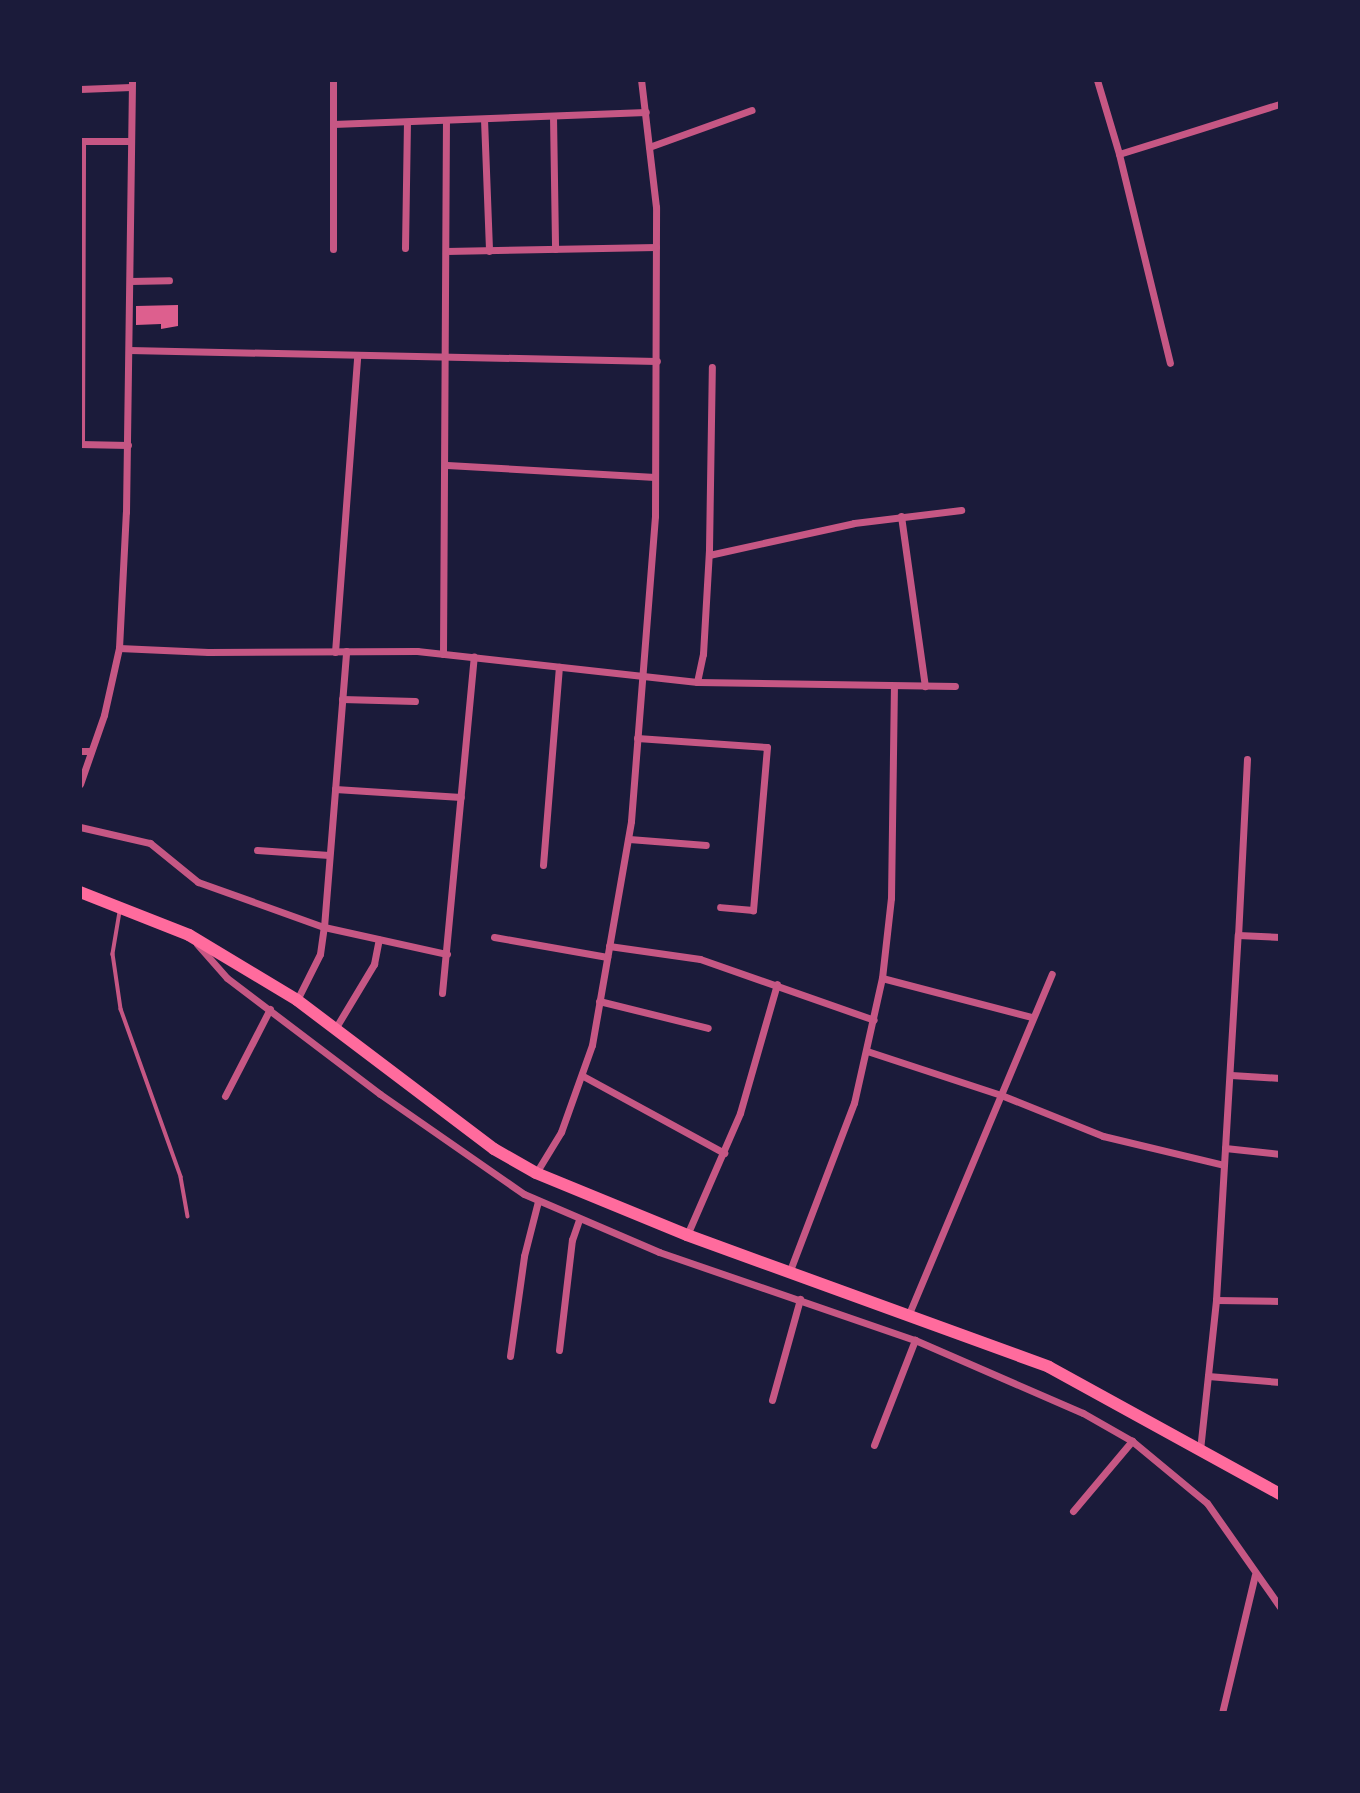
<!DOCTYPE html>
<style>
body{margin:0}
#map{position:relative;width:1360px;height:1793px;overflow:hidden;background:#1b1b3a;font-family:"Golos Text",sans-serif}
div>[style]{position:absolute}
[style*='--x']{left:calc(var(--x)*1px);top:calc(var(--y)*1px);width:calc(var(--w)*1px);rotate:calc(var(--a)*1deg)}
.building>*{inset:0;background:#dd5f8e}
.service>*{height:3.5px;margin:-1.75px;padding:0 1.75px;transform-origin:1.75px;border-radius:1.75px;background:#c65784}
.minor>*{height:7px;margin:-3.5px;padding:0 3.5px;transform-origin:3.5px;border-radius:3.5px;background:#c65784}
.trunk>*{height:12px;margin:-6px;padding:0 6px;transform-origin:6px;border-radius:6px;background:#ff6b9d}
span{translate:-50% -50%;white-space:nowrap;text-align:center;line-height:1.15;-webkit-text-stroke:7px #1b1b3a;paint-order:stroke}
.frame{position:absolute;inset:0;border:82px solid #1b1b3a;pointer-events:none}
</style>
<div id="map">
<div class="building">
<div style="clip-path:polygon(178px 305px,178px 326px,161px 329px,161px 324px,136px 325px,136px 306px)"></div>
</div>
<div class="service">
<div style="--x:120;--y:912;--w:43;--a:99.5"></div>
<div style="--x:113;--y:954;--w:56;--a:81.7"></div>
<div style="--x:121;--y:1009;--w:178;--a:70.3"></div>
<div style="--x:181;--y:1177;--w:40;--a:80"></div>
</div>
<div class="minor">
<div style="--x:333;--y:80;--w:169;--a:90"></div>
<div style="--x:1097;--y:80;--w:77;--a:73.4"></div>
<div style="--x:1119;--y:154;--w:215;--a:76.3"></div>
<div style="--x:80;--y:89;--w:51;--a:-2.2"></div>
<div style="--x:553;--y:116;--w:133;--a:89.1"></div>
<div style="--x:484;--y:119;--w:132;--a:87.8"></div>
<div style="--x:333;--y:124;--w:313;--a:-2.2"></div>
<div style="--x:80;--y:141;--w:48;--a:0"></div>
<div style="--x:649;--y:147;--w:109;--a:-19.8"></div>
<div style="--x:1119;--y:154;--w:169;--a:-17.3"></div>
<div style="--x:405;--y:248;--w:126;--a:-89.1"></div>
<div style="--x:446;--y:251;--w:210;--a:-1.1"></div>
<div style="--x:130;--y:281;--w:39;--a:-1"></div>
<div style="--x:129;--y:350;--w:528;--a:1.19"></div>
<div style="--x:80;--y:444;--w:48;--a:1.2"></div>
<div style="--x:81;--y:444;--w:303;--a:-89.8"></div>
<div style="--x:447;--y:465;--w:208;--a:3.3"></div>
<div style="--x:901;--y:516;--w:172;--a:82"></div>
<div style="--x:709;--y:555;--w:148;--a:-12.4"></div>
<div style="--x:854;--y:523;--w:108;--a:-6.9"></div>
<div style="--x:119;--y:648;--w:89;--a:2.6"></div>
<div style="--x:208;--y:652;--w:209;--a:-0.3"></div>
<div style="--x:417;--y:651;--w:282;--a:6.3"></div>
<div style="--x:697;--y:682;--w:258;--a:0.9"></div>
<div style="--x:335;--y:652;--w:297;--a:-85.7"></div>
<div style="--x:443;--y:654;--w:534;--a:-89.68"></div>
<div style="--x:697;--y:682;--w:29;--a:-78"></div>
<div style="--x:703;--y:654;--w:105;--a:-86.7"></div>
<div style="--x:709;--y:549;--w:182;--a:-89.1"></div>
<div style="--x:342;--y:699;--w:73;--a:1.6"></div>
<div style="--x:637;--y:738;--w:130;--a:4"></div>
<div style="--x:767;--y:747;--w:164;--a:94.9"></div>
<div style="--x:753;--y:910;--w:33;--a:-175"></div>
<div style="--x:80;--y:751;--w:11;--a:0"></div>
<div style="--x:1247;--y:759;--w:176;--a:92.9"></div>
<div style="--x:1238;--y:935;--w:42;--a:2.7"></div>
<div style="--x:80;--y:784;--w:73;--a:-70.8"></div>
<div style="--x:104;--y:715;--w:69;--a:-77.4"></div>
<div style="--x:119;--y:648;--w:136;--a:-87.1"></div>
<div style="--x:126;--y:512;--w:432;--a:-89.2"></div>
<div style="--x:335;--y:789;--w:126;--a:3.6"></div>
<div style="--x:80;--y:827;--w:72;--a:12.9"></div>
<div style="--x:150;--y:843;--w:62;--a:39.1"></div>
<div style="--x:198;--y:882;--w:134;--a:19.7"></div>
<div style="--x:324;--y:927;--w:126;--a:12.4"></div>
<div style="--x:629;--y:839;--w:77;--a:4.5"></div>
<div style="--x:257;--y:850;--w:72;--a:4"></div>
<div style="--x:543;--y:865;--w:199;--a:-85.4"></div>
<div style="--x:494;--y:937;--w:115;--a:10"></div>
<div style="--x:197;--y:944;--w:45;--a:48.6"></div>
<div style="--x:227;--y:978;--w:192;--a:37.2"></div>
<div style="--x:380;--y:1094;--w:175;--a:34.8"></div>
<div style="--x:524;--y:1194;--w:147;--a:23.2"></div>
<div style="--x:659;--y:1252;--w:271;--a:19"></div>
<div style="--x:915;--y:1340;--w:183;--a:23.5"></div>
<div style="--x:1083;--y:1413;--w:56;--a:29.7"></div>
<div style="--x:1132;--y:1441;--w:97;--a:39.6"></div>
<div style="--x:1207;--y:1503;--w:127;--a:54.9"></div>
<div style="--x:609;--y:946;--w:92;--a:8.1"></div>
<div style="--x:700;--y:959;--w:184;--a:19.3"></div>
<div style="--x:882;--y:978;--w:155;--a:14.6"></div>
<div style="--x:442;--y:993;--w:338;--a:-84.6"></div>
<div style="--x:297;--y:1000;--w:51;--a:-63.4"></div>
<div style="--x:320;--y:954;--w:27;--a:-82"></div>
<div style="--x:324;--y:927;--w:277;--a:-85.4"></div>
<div style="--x:599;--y:1001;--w:112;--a:13.9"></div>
<div style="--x:335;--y:1029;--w:76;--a:-59"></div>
<div style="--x:374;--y:964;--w:25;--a:-79"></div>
<div style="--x:867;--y:1051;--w:141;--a:18.2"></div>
<div style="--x:1001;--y:1095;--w:110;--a:21.9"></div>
<div style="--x:1103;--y:1136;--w:124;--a:13.5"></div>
<div style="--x:1231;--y:1075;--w:49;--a:3.5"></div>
<div style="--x:583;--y:1076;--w:161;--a:28.6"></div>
<div style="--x:225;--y:1096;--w:98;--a:-62.7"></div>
<div style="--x:1225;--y:1148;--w:55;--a:6.2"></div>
<div style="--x:536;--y:1173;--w:48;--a:-58.6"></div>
<div style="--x:561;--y:1132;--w:92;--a:-70.4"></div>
<div style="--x:592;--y:1045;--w:227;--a:-80.1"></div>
<div style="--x:631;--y:821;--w:306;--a:-85.5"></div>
<div style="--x:655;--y:516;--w:309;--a:-89.8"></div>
<div style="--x:656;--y:207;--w:128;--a:-96.7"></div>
<div style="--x:687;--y:1235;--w:133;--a:-66.5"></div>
<div style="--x:740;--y:1113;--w:134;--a:-74"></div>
<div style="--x:789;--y:1273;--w:182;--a:-69.1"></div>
<div style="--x:854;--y:1103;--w:128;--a:-77.4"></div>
<div style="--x:882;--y:978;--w:81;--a:-83.6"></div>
<div style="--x:891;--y:898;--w:212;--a:-89.2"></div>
<div style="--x:1216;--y:1300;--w:64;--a:0.9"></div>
<div style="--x:908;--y:1316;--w:371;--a:-67.2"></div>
<div style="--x:559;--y:1350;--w:111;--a:-83.3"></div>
<div style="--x:572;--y:1240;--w:21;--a:-71"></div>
<div style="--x:510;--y:1356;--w:101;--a:-82"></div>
<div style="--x:524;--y:1256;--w:57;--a:-75.7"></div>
<div style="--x:1208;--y:1376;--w:72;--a:4.8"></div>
<div style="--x:772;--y:1400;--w:105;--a:-74.5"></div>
<div style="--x:874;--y:1445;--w:113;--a:-68.7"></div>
<div style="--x:1200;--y:1450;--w:151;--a:-83.9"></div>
<div style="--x:1216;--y:1300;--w:366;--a:-86.6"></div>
<div style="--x:1073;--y:1511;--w:92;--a:-49.9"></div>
<div style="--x:1222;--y:1713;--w:142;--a:-76.6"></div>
</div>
<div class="trunk">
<div style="--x:80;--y:892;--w:117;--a:21.5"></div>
<div style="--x:189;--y:935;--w:126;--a:31"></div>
<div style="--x:297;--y:1000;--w:247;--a:37.1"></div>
<div style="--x:494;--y:1149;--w:48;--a:29.7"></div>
<div style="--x:536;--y:1173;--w:163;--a:22.3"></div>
<div style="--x:687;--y:1235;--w:385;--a:20"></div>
<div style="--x:1049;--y:1367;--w:264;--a:28.8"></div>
</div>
<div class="frame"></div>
</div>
